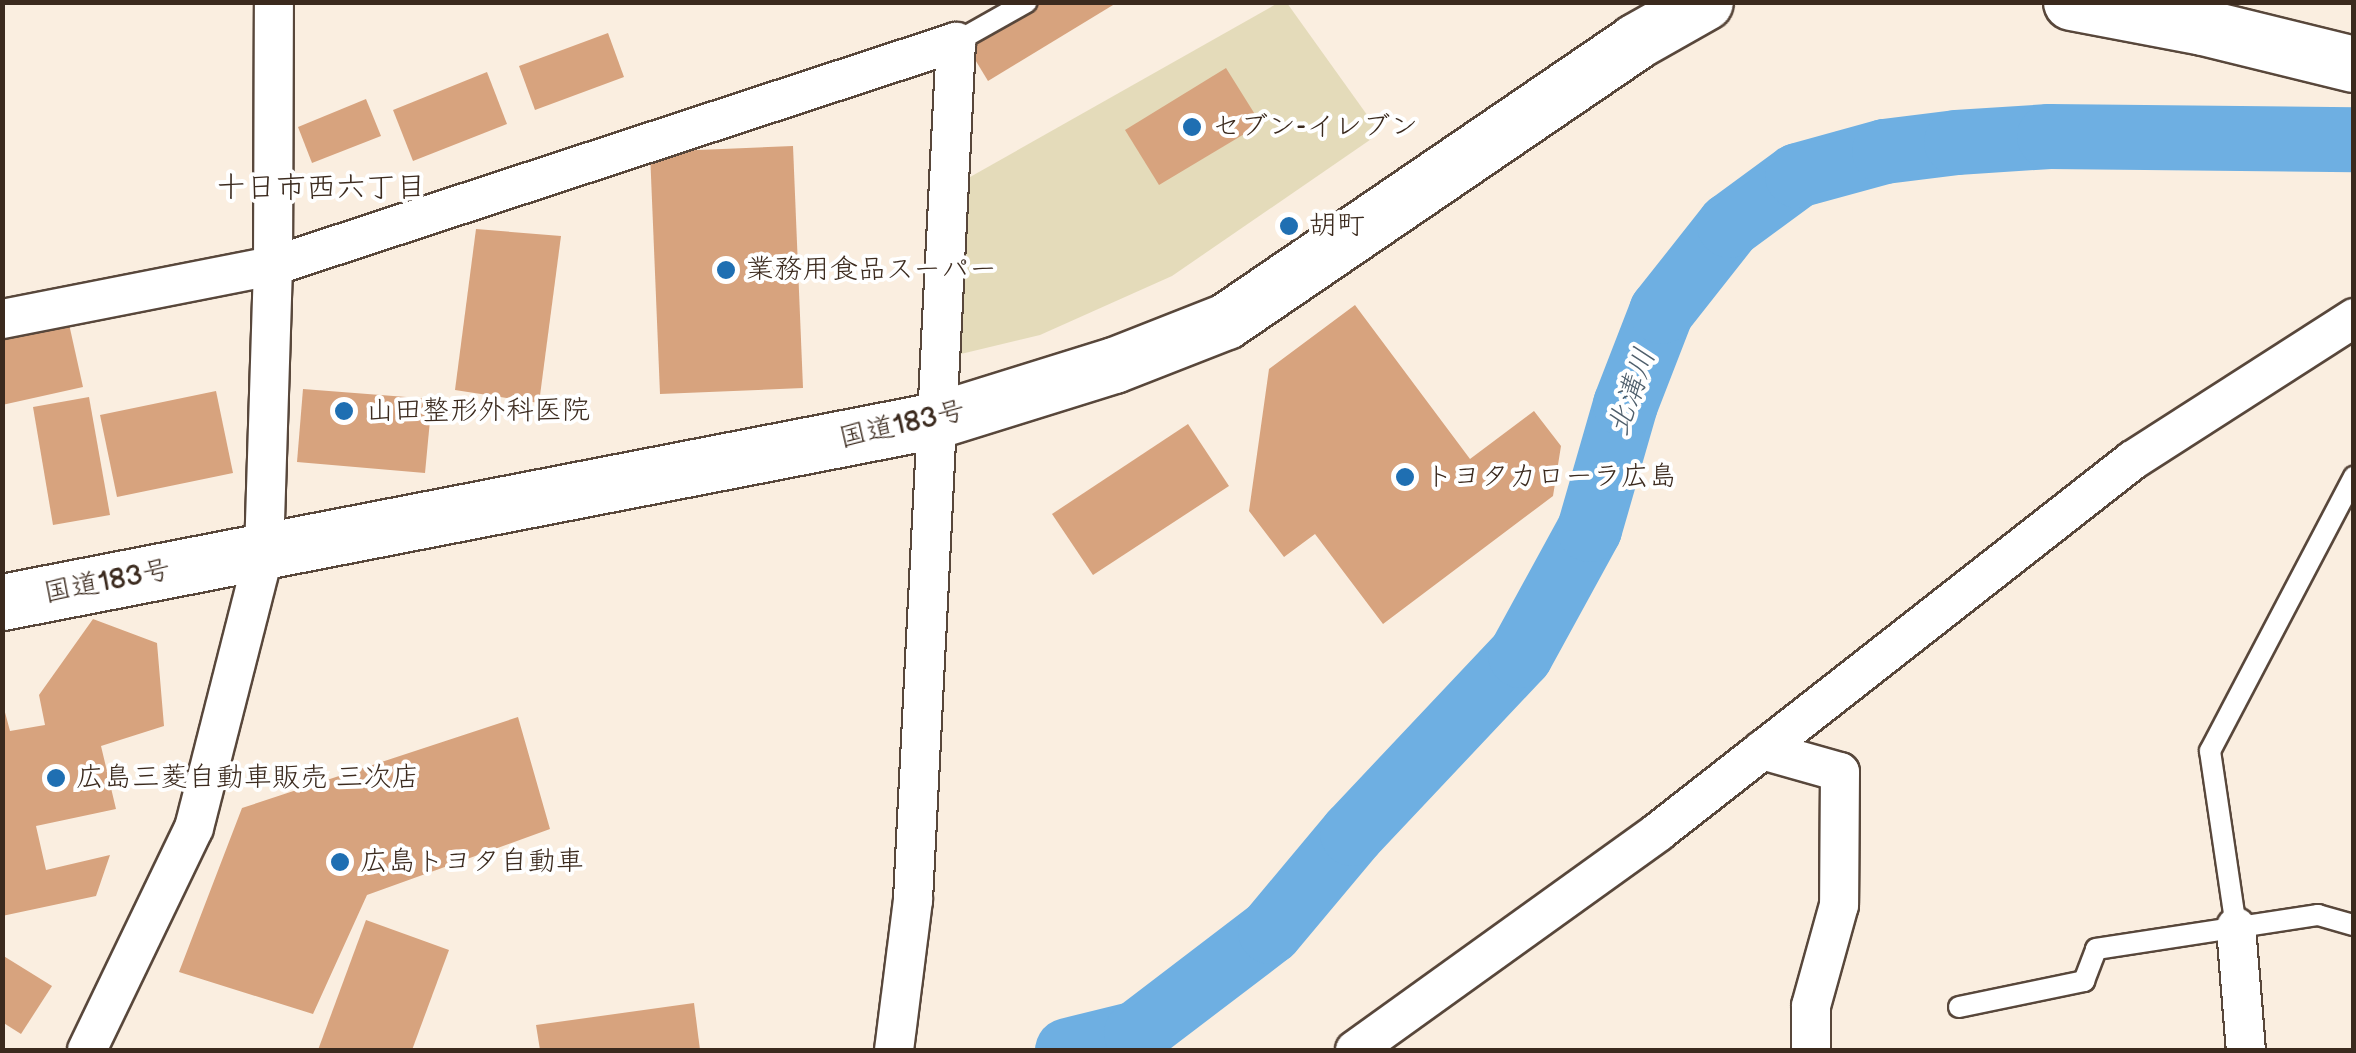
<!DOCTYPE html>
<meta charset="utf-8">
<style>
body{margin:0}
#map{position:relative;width:2356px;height:1053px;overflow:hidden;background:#faeee0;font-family:"Balsamiq Sans","Klee One",sans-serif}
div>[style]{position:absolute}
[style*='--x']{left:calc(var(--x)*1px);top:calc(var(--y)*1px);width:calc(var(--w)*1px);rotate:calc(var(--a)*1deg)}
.built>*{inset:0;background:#e4dbba}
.river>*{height:65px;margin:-32.5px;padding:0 32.5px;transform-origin:32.5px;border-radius:32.5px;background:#6eafe2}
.building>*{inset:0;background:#d7a37e}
.roads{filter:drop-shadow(2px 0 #58473b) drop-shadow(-2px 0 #58473b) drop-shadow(0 2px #58473b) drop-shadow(0 -2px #58473b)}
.service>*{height:20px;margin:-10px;padding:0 10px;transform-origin:10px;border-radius:10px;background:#fff}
.minor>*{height:38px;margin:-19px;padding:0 19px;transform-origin:19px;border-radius:19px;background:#fff}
.trunk>*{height:55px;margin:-27.5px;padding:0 27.5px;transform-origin:27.5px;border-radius:27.5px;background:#fff}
.dots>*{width:28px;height:28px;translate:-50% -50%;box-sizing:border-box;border:5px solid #fff;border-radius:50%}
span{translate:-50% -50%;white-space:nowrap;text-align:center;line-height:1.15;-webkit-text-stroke:8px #fff;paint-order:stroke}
.poi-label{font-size:28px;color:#3b2a1e}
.left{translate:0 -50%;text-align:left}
.street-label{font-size:28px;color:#3b2a1e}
.neighbourhood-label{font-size:30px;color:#3b2a1e}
.water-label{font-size:30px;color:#4f5f6c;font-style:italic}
.frame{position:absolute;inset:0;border:5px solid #3b2a1e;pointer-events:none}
</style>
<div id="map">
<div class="built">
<div style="clip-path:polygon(1278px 3px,1287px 3px,1380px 133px,1172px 276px,1040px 335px,940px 359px,947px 190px)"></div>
</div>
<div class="river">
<div style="--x:1067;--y:1050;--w:71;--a:-13.8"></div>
<div style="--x:1136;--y:1033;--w:168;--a:-37.3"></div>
<div style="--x:1270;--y:931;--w:128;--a:-50.1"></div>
<div style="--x:1352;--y:833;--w:245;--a:-46.7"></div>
<div style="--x:1520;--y:655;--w:144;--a:-61.3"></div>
<div style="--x:1589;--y:529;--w:130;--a:-73.9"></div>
<div style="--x:1625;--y:404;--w:100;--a:-68.8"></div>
<div style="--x:1661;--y:311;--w:110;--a:-51.7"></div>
<div style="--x:1729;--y:225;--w:84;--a:-36.3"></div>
<div style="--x:1797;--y:175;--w:90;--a:-15.4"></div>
<div style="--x:1884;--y:151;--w:73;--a:-7.1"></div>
<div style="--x:1956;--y:142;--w:93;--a:-3.7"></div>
<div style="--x:2049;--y:136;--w:305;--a:0.6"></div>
</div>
<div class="building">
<div style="clip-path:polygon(1043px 2px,1118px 2px,988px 81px,968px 48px)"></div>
<div style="clip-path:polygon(608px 33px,624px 77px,535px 110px,519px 66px)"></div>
<div style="clip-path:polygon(1226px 68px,1261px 124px,1159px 185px,1125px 130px)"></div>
<div style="clip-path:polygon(487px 72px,507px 124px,413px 161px,393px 110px)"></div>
<div style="clip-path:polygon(366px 99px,381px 136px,312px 163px,298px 127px)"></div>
<div style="clip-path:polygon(793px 146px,803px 388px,660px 394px,650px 152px)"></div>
<div style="clip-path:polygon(476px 229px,561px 236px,539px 403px,455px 390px)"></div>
<div style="clip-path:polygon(1355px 305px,1470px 459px,1534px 411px,1561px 446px,1553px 496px,1383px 624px,1315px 534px,1284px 557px,1249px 511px,1269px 369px)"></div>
<div style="clip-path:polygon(69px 324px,83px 387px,2px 405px,2px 339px)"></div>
<div style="clip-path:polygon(303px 389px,432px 399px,425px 473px,297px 462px)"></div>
<div style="clip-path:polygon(216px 391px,233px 473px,117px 497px,100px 415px)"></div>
<div style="clip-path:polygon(89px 397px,110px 515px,53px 525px,33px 407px)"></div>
<div style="clip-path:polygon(1188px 424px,1229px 486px,1093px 575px,1052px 514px)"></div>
<div style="clip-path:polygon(93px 619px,157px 643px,164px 726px,101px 746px,116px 809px,36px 826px,46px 870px,110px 855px,96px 896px,2px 916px,2px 701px,10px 731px,45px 725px,39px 695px)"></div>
<div style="clip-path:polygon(518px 717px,550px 829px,367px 895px,313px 1014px,179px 972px,242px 808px)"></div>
<div style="clip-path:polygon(366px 920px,449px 950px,412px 1050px,318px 1050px)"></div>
<div style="clip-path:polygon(2px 955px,52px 986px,21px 1034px,2px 1022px)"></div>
<div style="clip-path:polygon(694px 1003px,700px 1050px,540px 1050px,536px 1025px)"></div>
</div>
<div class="roads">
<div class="service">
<div style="--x:956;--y:42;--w:81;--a:-29.4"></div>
<div style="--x:2236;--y:927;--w:178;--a:-98.4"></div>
<div style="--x:2210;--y:751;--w:310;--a:-62.3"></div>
<div style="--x:1959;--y:1007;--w:128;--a:-11.7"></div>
<div style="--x:2084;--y:981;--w:34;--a:-69"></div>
<div style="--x:2096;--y:949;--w:225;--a:-8.7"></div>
<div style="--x:2318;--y:915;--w:37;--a:16"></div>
</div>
<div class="minor">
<div style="--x:2;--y:319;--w:276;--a:-11.1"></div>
<div style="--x:273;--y:266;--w:719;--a:-18.16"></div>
<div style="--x:956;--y:42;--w:859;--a:92.87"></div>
<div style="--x:913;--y:900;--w:151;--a:97.2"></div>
<div style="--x:1762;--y:750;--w:81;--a:15.8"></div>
<div style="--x:1840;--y:772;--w:133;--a:90.4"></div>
<div style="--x:1839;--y:905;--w:105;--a:105.5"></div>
<div style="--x:1811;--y:1006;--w:44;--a:90"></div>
<div style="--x:2236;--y:927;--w:123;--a:85.4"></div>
<div style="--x:87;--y:1050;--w:246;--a:-64.3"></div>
<div style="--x:194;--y:828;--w:284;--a:-75.7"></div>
<div style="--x:264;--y:553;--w:287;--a:-88.2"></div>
<div style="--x:273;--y:266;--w:264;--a:-89.8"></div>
<div style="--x:1355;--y:1050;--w:373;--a:-35.7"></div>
<div style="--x:1658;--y:832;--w:603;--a:-38.07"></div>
<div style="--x:2133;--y:460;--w:263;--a:-32.7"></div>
</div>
<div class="trunk">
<div style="--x:2071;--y:2;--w:134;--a:10.7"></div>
<div style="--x:2203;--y:27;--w:155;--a:13.8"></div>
<div style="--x:2;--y:602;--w:953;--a:-11.02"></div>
<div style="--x:937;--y:420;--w:185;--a:-17.3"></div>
<div style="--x:1114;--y:365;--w:120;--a:-21.4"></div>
<div style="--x:1226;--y:321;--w:496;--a:-34.3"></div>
<div style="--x:1636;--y:41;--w:79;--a:-29.5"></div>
</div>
</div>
<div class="dots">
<div style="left:1192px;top:127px;background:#1f6fb2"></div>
<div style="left:1289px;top:226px;background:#1f6fb2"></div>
<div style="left:726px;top:270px;background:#1f6fb2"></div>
<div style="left:344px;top:411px;background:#1f6fb2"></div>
<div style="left:1405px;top:477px;background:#1f6fb2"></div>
<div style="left:56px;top:778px;background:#1f6fb2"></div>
<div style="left:340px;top:862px;background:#1f6fb2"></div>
</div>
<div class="poi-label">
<span class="left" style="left:1212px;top:127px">セブン-イレブン</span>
<span class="left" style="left:1309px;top:226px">胡町</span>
<span class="left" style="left:746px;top:270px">業務用食品スーパー</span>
<span class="left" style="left:366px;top:411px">山田整形外科医院</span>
<span class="left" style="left:1425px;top:477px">トヨタカローラ広島</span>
<span class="left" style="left:76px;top:778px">広島三菱自動車販売 三次店</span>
<span class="left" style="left:360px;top:862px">広島トヨタ自動車</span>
</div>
<div class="street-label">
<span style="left:902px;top:425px;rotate:-13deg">国道183号</span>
<span style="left:107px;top:582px;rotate:-11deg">国道183号</span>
</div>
<div class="neighbourhood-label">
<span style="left:321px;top:188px">十日市西六丁目</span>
</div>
<div class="water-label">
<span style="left:1632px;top:392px;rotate:-71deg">北溝川</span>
</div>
<div class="frame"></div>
</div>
